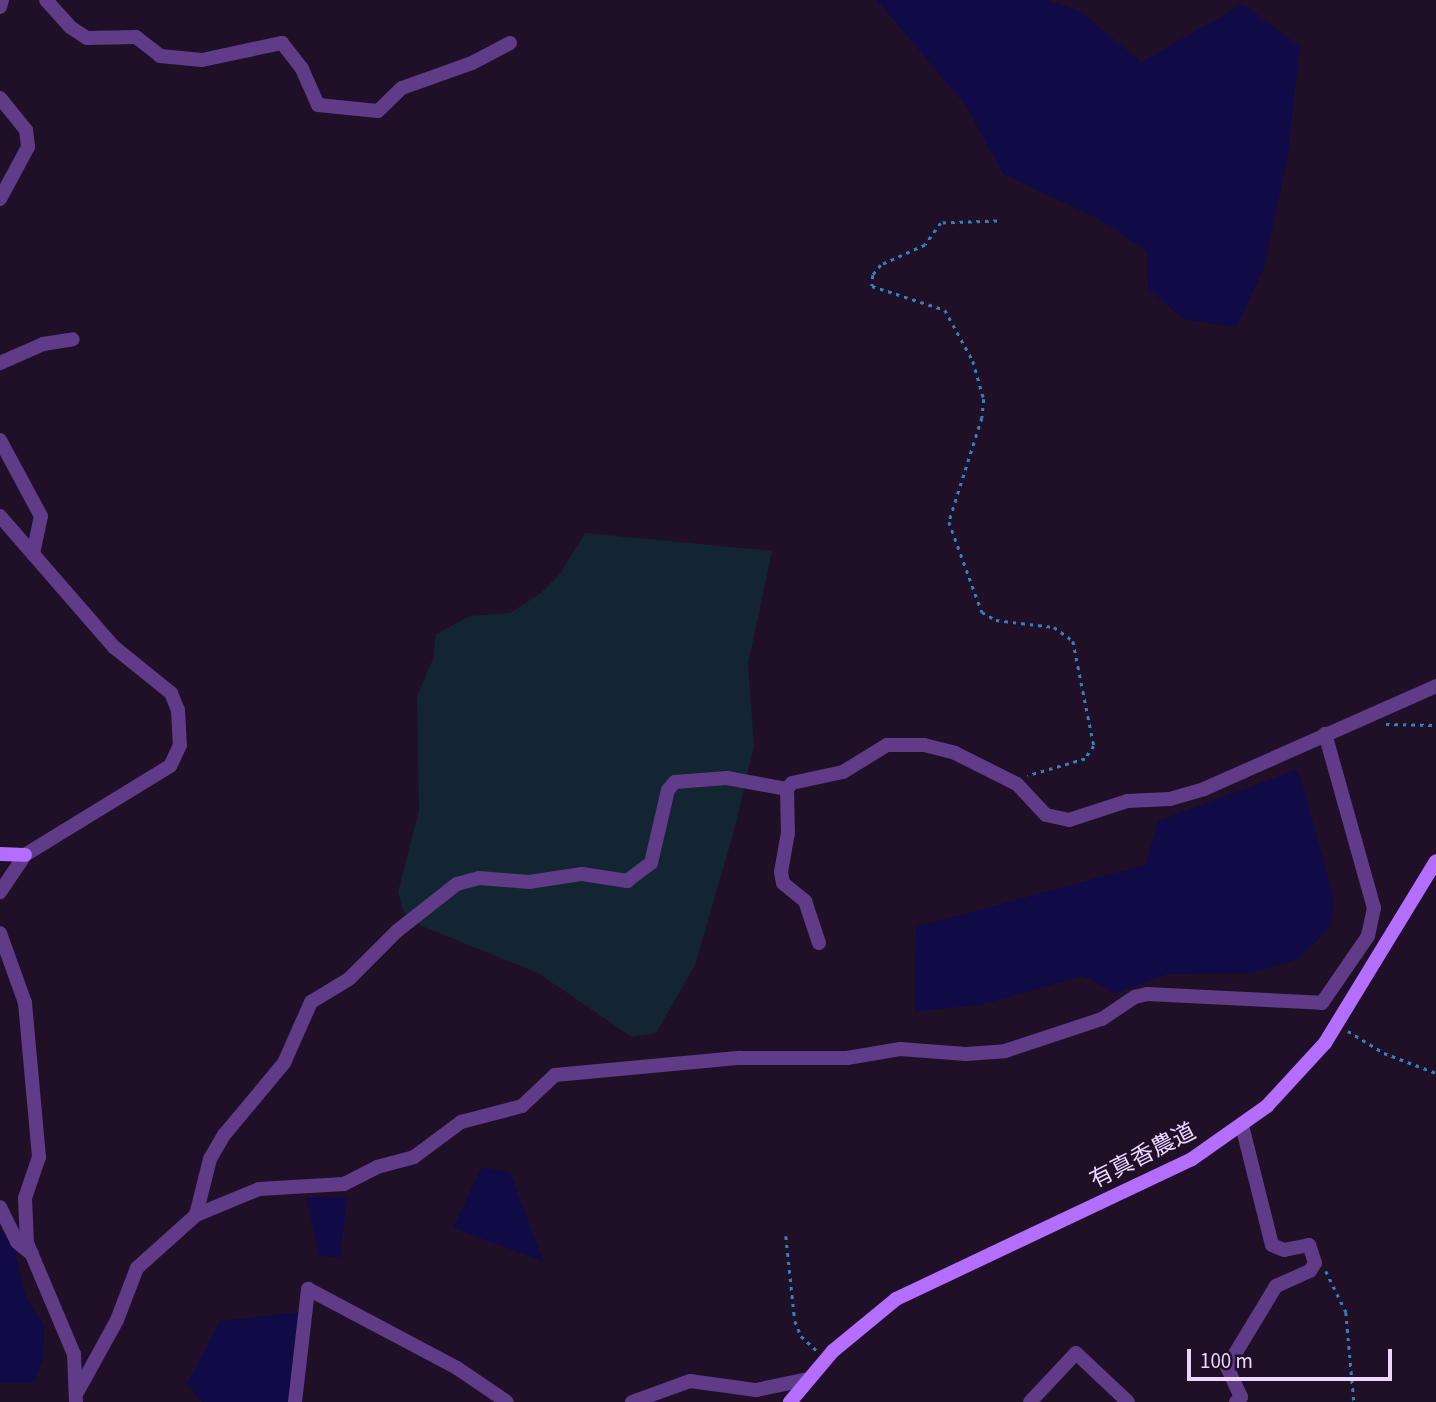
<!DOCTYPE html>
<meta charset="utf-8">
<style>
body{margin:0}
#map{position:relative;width:1436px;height:1402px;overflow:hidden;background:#1f1028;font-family:"Source Sans 3","Noto Sans JP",sans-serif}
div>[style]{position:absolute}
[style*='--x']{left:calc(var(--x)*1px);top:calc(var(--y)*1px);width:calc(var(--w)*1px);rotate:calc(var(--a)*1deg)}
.green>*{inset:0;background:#132532}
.water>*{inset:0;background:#100a46}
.path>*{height:2.5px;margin-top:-1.25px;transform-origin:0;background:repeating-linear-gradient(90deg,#3083ba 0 3.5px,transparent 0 8.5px)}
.street>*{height:14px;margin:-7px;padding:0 7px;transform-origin:7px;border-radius:7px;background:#603b87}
.secondary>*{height:14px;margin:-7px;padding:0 7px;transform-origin:7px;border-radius:7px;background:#b36dff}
span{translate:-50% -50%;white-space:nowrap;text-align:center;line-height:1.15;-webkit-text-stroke:5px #1f1028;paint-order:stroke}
.street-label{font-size:23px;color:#edd6ff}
.scale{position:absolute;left:1187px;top:1349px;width:205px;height:32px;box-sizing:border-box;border:4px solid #edd6ff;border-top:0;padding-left:9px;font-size:21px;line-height:24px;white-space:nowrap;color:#edd6ff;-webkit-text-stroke:5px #1f1028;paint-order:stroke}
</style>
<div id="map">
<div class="green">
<div style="clip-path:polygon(585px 533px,772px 551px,748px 664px,754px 746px,734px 831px,695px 965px,656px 1033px,632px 1037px,538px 973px,422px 926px,404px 913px,398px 892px,419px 811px,417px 696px,433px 659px,436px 634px,470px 616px,510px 613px,541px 593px,560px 574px)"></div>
</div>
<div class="water">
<div style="clip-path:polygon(877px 0,1048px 0,1080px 11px,1141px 62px,1243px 4px,1300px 47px,1287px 160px,1264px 268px,1236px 327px,1183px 319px,1148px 288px,1147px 252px,1097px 218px,1003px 174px,967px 107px)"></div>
<div style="clip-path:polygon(1298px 769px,1333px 895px,1332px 925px,1299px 959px,1250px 973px,1168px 974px,1116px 993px,1083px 976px,979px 1005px,915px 1011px,916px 927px,1145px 865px,1158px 821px)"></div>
<div style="clip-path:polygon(482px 1167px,510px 1173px,543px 1261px,453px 1228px)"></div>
<div style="clip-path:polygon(306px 1197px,347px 1197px,340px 1257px,319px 1256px)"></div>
<div style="clip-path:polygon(0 1230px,12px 1239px,26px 1298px,44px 1325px,43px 1359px,34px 1383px,0 1383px)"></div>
<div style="clip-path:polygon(301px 1312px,292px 1402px,202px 1402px,187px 1384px,220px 1321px)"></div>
</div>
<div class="path">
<div style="--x:997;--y:221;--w:56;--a:178"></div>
<div style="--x:941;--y:223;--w:27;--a:126"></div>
<div style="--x:925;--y:245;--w:48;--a:155.6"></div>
<div style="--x:881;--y:265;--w:13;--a:129"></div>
<div style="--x:873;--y:275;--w:11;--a:95"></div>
<div style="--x:872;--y:286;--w:77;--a:18.2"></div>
<div style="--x:945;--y:310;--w:58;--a:61.2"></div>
<div style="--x:973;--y:361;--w:40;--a:74"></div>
<div style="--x:984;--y:399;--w:19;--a:96"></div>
<div style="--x:982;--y:418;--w:109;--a:107.6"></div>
<div style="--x:949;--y:522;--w:96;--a:69.9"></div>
<div style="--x:982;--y:612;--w:16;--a:30"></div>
<div style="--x:996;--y:620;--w:58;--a:6.9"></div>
<div style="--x:1054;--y:627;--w:24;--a:36"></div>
<div style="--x:1073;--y:641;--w:107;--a:78.7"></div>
<div style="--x:1094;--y:746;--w:16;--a:125"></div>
<div style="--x:1085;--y:759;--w:60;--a:163.7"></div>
<div style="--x:1386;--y:724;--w:50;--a:1.1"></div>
<div style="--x:1348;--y:1031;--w:42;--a:31.4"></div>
<div style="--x:1384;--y:1053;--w:56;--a:21"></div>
<div style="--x:786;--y:1236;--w:85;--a:84"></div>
<div style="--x:795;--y:1321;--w:16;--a:68"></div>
<div style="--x:801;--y:1336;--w:22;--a:43"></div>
<div style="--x:1326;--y:1271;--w:46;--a:64"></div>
<div style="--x:1346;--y:1312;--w:90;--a:84.9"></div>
</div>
<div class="street">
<div style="--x:46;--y:0;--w:36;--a:48"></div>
<div style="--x:70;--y:27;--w:20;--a:33"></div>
<div style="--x:87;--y:38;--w:49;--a:-1.2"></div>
<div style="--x:136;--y:37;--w:31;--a:38"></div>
<div style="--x:160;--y:56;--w:42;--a:5.4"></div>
<div style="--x:202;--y:60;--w:82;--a:-12"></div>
<div style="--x:282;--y:43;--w:33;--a:52"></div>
<div style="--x:302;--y:69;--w:39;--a:66"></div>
<div style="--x:318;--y:105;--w:60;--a:5.7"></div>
<div style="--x:378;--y:111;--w:33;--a:-44"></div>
<div style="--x:402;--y:88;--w:74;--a:-19.7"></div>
<div style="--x:472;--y:63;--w:43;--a:-27.8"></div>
<div style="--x:0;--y:7;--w:7;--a:-74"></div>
<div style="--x:0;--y:98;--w:41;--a:50.9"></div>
<div style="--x:26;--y:130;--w:17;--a:83"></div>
<div style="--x:28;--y:147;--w:59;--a:118.3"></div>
<div style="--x:0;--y:363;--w:47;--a:-23.8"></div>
<div style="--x:43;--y:344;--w:30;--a:-9"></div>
<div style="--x:0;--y:440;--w:86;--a:61.7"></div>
<div style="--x:41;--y:516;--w:39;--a:102"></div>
<div style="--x:0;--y:516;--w:174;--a:49"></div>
<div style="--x:114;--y:647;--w:73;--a:38.9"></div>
<div style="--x:171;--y:693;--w:18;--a:68"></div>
<div style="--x:178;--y:710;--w:35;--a:87"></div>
<div style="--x:180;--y:745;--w:23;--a:115"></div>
<div style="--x:170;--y:766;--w:170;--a:148.5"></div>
<div style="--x:25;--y:855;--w:45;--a:124"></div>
<div style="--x:0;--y:933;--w:74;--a:70.3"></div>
<div style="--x:25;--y:1003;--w:155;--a:84.8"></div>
<div style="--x:39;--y:1157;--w:43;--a:108.9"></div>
<div style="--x:25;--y:1198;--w:45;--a:87.5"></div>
<div style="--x:27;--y:1243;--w:121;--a:67.1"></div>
<div style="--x:74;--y:1354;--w:48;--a:87.6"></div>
<div style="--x:819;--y:943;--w:44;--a:-108.4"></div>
<div style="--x:805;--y:901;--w:28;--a:-141"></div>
<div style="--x:783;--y:883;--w:11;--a:-100"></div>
<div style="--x:781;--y:872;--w:39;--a:-80"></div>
<div style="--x:788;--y:834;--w:45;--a:-91.3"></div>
<div style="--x:787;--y:789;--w:8;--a:-50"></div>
<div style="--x:792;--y:783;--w:52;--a:-12.2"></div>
<div style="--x:843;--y:772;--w:52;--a:-31.5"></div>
<div style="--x:887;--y:745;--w:37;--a:0"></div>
<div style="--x:924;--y:745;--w:32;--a:14"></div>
<div style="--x:955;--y:753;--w:69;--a:26.6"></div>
<div style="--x:1017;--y:784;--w:42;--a:46.9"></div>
<div style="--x:1046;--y:815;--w:24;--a:12"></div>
<div style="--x:1069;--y:820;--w:61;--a:-18.1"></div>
<div style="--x:1127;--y:801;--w:43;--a:-2.7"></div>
<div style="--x:1170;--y:799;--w:35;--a:-16"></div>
<div style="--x:1204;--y:789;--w:254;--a:-23.9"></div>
<div style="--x:0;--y:1207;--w:39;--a:64"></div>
<div style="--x:17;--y:1242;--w:19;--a:39"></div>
<div style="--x:196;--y:1215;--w:58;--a:-76"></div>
<div style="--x:210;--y:1159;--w:28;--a:-60"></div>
<div style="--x:224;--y:1135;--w:94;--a:-50.2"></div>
<div style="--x:284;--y:1063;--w:67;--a:-66.1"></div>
<div style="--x:311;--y:1002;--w:44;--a:-31.2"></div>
<div style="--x:349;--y:979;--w:68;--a:-45"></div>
<div style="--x:397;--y:931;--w:76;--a:-38.1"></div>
<div style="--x:457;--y:884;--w:23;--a:-15"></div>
<div style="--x:479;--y:878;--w:50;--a:4.6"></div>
<div style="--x:529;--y:882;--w:54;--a:-8.6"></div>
<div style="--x:582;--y:874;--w:46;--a:8.8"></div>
<div style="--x:627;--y:881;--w:30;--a:-37"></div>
<div style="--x:651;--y:863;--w:75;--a:-76.9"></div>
<div style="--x:668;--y:790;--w:11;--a:-49"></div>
<div style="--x:675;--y:782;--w:52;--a:-4.4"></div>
<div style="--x:727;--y:778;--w:61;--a:10.4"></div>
<div style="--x:78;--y:1391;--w:81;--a:-61.2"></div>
<div style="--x:117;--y:1320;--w:56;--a:-69"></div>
<div style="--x:137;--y:1268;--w:79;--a:-41.9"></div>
<div style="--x:196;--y:1215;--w:68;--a:-22.4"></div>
<div style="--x:259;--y:1189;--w:85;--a:-3.4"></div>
<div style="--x:344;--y:1184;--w:37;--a:-27"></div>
<div style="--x:377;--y:1167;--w:38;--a:-15"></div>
<div style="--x:414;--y:1157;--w:59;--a:-36.7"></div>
<div style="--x:461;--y:1122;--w:63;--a:-14.7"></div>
<div style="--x:522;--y:1106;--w:45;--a:-43.2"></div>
<div style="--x:555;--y:1075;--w:186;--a:-5.3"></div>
<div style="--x:740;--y:1058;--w:107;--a:0"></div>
<div style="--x:847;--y:1058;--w:54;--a:-9.6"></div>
<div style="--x:900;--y:1049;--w:66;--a:4.3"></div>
<div style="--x:966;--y:1054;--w:39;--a:-4"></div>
<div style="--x:1005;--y:1051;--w:102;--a:-18.3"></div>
<div style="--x:1102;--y:1019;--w:40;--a:-34"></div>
<div style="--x:1135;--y:997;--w:12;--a:-14"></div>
<div style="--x:1147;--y:994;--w:175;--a:2.9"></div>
<div style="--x:1322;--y:1003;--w:81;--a:-55.5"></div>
<div style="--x:1368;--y:936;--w:29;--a:-78"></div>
<div style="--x:1374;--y:908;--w:181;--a:-105.7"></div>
<div style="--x:295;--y:1402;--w:114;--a:-83.4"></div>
<div style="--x:308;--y:1289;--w:169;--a:27.9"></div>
<div style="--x:457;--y:1368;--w:60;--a:34.2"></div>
<div style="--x:632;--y:1402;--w:62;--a:-19.9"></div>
<div style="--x:690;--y:1381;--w:67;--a:7.8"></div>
<div style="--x:756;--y:1390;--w:53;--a:-11.9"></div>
<div style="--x:1030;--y:1402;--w:67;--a:-46.8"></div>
<div style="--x:1076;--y:1353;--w:71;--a:43.3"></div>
<div style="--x:1236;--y:1402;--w:7;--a:-45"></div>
<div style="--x:1241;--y:1397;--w:33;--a:-115"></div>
<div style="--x:1227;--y:1367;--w:95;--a:-58.8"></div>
<div style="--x:1276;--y:1286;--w:37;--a:-24"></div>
<div style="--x:1310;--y:1271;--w:9;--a:-58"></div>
<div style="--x:1315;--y:1263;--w:19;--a:-108"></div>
<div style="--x:1309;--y:1245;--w:25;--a:169"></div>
<div style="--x:1284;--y:1250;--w:13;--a:-157"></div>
<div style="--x:1272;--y:1245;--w:123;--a:-104.1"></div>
</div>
<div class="secondary">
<div style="--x:0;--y:854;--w:25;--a:2"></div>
<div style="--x:790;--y:1402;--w:67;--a:-49.9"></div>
<div style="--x:833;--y:1351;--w:82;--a:-39.5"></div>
<div style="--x:896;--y:1299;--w:327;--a:-25.3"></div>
<div style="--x:1192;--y:1159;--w:92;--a:-35.2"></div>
<div style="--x:1267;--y:1106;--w:86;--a:-47.4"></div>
<div style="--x:1325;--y:1043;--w:213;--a:-58.6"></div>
</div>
<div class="street-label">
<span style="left:1143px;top:1156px;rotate:-27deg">有真香農道</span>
</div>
<div class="scale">100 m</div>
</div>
